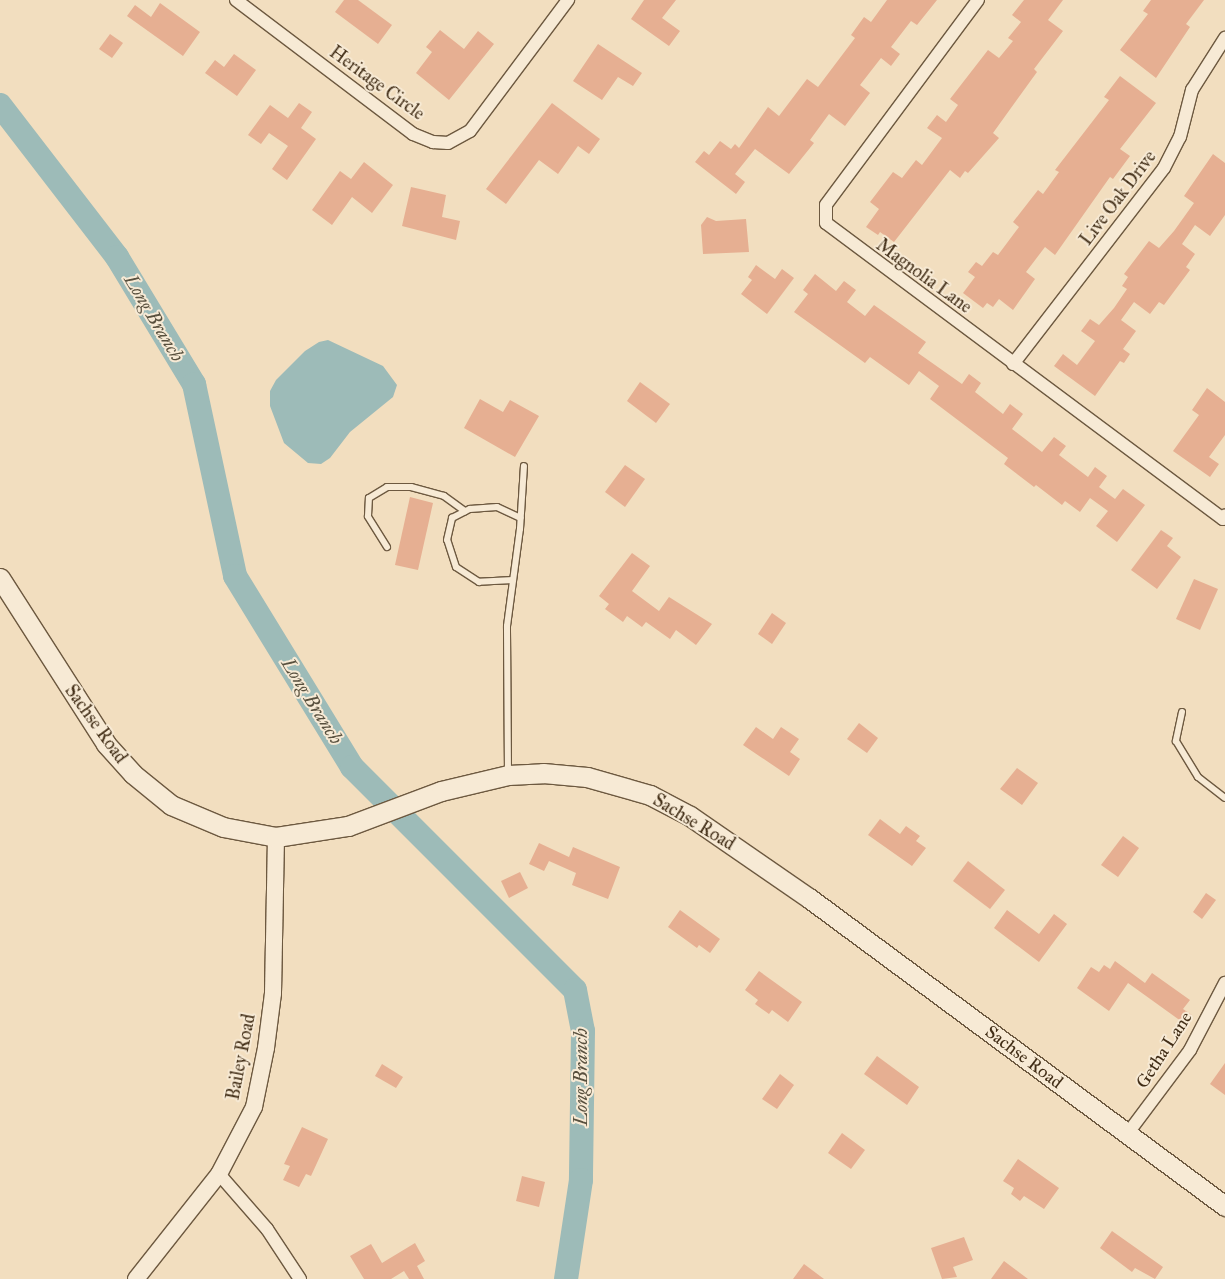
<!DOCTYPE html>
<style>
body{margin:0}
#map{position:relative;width:1225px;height:1279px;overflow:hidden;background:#f2debf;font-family:"IM FELL Great Primer",serif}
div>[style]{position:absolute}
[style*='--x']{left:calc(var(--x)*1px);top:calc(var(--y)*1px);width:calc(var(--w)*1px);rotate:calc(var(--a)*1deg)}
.water>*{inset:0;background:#9dbbb8}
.river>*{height:24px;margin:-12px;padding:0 12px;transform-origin:12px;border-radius:12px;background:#9dbbb8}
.building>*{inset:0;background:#e6af92}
.roads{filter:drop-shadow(1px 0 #6d5940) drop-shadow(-1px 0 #6d5940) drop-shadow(0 1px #6d5940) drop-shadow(0 -1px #6d5940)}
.service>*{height:6px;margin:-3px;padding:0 3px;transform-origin:3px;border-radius:3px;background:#f7ead5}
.minor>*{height:12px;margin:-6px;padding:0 6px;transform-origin:6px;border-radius:6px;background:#f7ead5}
.tertiary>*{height:16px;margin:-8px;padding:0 8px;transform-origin:8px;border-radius:8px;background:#f7ead5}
.secondary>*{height:19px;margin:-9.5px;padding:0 9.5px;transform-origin:9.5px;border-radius:9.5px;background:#f7ead5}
span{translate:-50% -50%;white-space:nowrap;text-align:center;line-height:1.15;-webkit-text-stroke:4px #f7ead5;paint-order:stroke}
.street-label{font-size:18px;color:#412d16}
.water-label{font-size:19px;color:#58503e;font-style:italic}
</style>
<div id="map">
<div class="water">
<div style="clip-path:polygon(328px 340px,383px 366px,397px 385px,393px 397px,350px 432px,330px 458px,321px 464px,308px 463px,284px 443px,270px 406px,270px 391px,276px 380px,305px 351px,319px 342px)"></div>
</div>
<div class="river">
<div style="--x:0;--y:105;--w:192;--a:52.4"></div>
<div style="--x:117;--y:257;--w:149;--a:58.8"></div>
<div style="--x:194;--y:384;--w:196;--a:77.9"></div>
<div style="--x:235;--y:576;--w:224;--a:58.5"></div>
<div style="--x:352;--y:767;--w:315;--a:45"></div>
<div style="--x:575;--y:990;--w:42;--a:79"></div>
<div style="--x:583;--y:1031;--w:149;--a:90.8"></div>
<div style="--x:581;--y:1180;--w:100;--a:98.6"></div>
</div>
<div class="building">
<div style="clip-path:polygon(344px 0,358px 0,392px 25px,378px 44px,335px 12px)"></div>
<div style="clip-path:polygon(644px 0,676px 0,662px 18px,680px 31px,669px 46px,631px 19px)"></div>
<div style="clip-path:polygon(887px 0,937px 0,917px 25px,911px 21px,891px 47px,900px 54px,891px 66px,881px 58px,860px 85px,870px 93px,845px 126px,829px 114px,810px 140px,814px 143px,789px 174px,755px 149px,735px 174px,745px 182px,736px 194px,695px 162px,704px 151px,709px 155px,720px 141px,731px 149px,735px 144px,739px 148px,768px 107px,779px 116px,807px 79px,818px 87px,855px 38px,851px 35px,864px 17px,871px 22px)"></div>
<div style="clip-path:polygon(1024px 0,1063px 0,1048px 20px,1063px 31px,1034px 69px,1037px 72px,993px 133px,999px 138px,968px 173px,965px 171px,960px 178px,950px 170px,894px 242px,880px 232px,878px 235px,866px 227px,879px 209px,870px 202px,893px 172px,902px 178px,916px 160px,922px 165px,942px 138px,927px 128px,937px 115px,946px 122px,958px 105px,950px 99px,988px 50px,999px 58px,1013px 41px,1008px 38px,1021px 22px,1012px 15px)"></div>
<div style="clip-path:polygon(1151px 0,1204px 0,1186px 24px,1190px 27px,1156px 78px,1120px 50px,1148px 14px,1143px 11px)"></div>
<div style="clip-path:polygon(160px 3px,200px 32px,183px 56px,127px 16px,135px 5px,151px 17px)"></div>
<div style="clip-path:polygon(440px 30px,464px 49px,478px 31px,494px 44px,449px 100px,416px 73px,432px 52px,426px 47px)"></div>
<div style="clip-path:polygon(110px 34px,123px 43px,112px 58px,99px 49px)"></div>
<div style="clip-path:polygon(598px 44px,642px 73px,633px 86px,618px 77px,602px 100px,573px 81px)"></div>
<div style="clip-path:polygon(234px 54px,256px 70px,237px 96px,205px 73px,215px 60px,224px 67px)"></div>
<div style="clip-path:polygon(1120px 76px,1156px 103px,1120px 149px,1130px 156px,1113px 179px,1110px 177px,1055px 255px,1045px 247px,1026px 272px,1035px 279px,1013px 310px,999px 299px,993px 307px,987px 303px,983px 308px,963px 293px,975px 277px,968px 272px,976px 262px,982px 266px,993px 252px,998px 255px,1019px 227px,1013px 222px,1038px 190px,1043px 194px,1059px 172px,1055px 170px,1109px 100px,1104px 97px)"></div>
<div style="clip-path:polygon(299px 103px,312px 112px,301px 128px,316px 139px,287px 180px,272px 169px,288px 146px,269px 133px,261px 144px,248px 135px,270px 105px,288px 118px)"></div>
<div style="clip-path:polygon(552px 103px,600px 139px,589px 154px,578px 146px,558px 174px,539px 160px,506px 204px,486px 189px)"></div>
<div style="clip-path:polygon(1213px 154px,1225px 163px,1225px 215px,1210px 236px,1195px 225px,1182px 244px,1195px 254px,1186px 267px,1190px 270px,1164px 305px,1159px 302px,1150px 314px,1134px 302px,1121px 320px,1136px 331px,1123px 349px,1130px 354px,1124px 363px,1120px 361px,1095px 396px,1054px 366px,1063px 354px,1077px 365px,1095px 341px,1081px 331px,1090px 319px,1099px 325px,1114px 308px,1127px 289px,1122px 286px,1128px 277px,1124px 274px,1149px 241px,1159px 248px,1174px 231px,1194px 203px,1184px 196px)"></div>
<div style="clip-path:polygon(364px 162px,393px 185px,372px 213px,352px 197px,332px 225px,312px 210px,340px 171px,351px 179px)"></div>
<div style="clip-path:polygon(411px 187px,446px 195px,442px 217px,460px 221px,456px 240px,402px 226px)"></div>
<div style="clip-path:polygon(707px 217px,716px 221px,746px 219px,749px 252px,703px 254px,701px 225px)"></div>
<div style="clip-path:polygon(756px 265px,775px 279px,782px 269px,794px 278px,767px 314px,741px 294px,752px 280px,748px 277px)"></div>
<div style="clip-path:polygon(815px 274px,836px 291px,844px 281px,856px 290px,847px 302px,865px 316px,874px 305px,926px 342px,918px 353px,962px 384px,969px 374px,981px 383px,975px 392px,1003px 414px,1010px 404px,1023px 414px,1012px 429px,1042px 452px,1054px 437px,1066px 446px,1059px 455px,1088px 477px,1095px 467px,1107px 476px,1099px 487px,1115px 499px,1123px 489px,1145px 505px,1117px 542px,1096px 526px,1108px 511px,1090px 498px,1080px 512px,1065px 501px,1062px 505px,1036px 485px,1034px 487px,1004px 464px,1008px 458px,930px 399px,939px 386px,919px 371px,909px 385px,870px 357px,865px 363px,794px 312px,808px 294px,803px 290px)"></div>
<div style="clip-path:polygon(640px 382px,670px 404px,656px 423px,627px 401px)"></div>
<div style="clip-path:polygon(1207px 388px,1225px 402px,1225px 435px,1209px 457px,1219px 464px,1210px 477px,1173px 451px,1199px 415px,1192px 410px)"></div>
<div style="clip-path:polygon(480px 399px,503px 412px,510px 400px,539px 416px,515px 457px,464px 428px)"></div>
<div style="clip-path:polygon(625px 465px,645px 479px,625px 507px,605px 492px)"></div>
<div style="clip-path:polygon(410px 497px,433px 503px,418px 570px,395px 565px)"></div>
<div style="clip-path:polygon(1161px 530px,1173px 538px,1167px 546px,1181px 557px,1157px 589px,1131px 570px)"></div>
<div style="clip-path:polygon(632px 553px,650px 566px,632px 591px,659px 611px,669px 597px,712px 624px,696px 645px,676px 630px,670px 639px,646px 622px,642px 627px,627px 616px,623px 622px,605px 609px,609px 604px,599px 596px)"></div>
<div style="clip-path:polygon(1194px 579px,1218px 589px,1200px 630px,1176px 619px)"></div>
<div style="clip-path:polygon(772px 613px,786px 623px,772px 644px,758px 634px)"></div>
<div style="clip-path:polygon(859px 723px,878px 738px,867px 753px,847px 739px)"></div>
<div style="clip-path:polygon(756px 727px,773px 739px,781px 727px,799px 739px,790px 752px,800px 759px,789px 776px,743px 745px)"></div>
<div style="clip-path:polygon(1017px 768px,1038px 783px,1022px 805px,1000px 789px)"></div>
<div style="clip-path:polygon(880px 819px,900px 834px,906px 826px,920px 836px,916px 841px,926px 848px,912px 866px,868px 835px)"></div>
<div style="clip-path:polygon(1123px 836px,1139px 848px,1118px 877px,1101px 865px)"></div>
<div style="clip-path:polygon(539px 843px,569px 857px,573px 847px,620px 867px,608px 899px,572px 885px,576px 873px,549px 861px,544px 871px,529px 864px)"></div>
<div style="clip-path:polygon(968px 861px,1005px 890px,990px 909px,953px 881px)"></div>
<div style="clip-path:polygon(520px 872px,528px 888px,509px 898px,501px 881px)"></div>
<div style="clip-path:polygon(1206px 893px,1216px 900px,1202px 919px,1193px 912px)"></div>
<div style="clip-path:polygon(680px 910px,720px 939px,710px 953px,699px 945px,697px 948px,668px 927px)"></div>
<div style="clip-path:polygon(1007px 910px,1039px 934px,1054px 914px,1067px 924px,1039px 962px,994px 928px)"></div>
<div style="clip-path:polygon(1115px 961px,1145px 983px,1152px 973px,1190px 1000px,1183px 1009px,1192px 1015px,1185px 1024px,1128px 983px,1109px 1011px,1077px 988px,1091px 967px,1099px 972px,1104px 965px,1110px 969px)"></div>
<div style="clip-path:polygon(759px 971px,802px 1002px,788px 1022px,772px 1010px,769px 1014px,755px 1004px,758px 1000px,745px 990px)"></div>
<div style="clip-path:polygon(877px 1056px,919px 1087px,907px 1105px,864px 1074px)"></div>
<div style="clip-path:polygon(1225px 1063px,1225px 1095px,1210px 1084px)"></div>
<div style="clip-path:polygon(382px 1064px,403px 1077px,396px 1088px,375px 1076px)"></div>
<div style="clip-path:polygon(780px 1074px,794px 1085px,777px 1109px,762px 1099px)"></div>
<div style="clip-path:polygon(302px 1127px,328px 1139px,311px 1176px,306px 1174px,299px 1187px,283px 1180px,290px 1166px,284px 1164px)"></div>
<div style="clip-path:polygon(842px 1133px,865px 1150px,851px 1169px,828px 1153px)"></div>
<div style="clip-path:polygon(1018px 1159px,1059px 1188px,1044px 1209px,1024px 1196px,1020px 1201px,1011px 1194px,1014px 1188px,1003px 1181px)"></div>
<div style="clip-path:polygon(522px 1176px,545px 1182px,539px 1207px,516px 1201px)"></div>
<div style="clip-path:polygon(1112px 1231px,1163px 1267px,1155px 1279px,1135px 1268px,1132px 1272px,1100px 1248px)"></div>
<div style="clip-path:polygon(964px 1237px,973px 1260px,953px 1267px,957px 1277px,942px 1279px,931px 1248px)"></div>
<div style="clip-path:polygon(415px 1243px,425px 1261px,417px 1266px,424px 1279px,409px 1279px,404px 1271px,391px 1279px,364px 1279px,350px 1256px,371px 1244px,382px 1263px)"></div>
<div style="clip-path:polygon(1004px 1261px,1028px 1279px,991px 1279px)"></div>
<div style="clip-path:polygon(804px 1264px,824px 1279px,793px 1279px)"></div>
</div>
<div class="roads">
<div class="service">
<div style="--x:387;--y:547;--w:36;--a:-122"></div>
<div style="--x:368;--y:516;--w:18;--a:-87"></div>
<div style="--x:369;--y:498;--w:21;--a:-31"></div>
<div style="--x:387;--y:487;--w:24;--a:0"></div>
<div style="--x:411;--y:487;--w:34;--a:15"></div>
<div style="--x:444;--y:496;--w:26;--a:36"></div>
<div style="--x:513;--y:580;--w:34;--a:177"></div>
<div style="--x:479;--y:582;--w:27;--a:-147"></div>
<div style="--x:456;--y:567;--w:28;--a:-108"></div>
<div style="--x:447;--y:540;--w:23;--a:-77"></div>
<div style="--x:452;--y:518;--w:20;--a:-27"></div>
<div style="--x:470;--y:509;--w:27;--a:-4"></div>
<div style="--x:497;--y:507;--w:26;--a:25"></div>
<div style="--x:1182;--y:712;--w:30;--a:102"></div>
<div style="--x:1176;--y:741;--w:42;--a:58.6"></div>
<div style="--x:1198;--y:777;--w:34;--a:38"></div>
<div style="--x:508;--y:774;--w:148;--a:-90.4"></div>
<div style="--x:507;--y:626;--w:98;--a:-82.4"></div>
<div style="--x:520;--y:529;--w:63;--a:-86.4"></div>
</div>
<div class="minor">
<div style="--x:236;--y:0;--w:222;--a:37.1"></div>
<div style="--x:413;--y:134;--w:22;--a:22"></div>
<div style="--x:433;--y:142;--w:15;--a:4"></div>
<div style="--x:448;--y:143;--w:25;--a:-29"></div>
<div style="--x:470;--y:131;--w:164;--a:-53.2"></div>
<div style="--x:978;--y:0;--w:255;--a:126.6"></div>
<div style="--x:826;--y:205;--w:18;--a:90"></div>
<div style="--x:826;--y:223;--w:495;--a:36.7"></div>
<div style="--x:1223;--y:519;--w:4;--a:-63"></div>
<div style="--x:1013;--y:364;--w:247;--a:-52.4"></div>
<div style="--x:1164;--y:168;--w:35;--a:-63"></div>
<div style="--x:1180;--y:137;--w:49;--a:-75.7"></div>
<div style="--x:1192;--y:90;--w:62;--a:-57.6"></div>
<div style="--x:1128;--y:1133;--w:104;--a:-53.2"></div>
<div style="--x:1190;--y:1050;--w:76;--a:-62.4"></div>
<div style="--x:219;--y:1174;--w:73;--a:48.9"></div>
<div style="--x:267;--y:1229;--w:60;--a:56.6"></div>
</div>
<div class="tertiary">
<div style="--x:136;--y:1279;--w:134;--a:-51.7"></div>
<div style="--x:219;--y:1174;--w:76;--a:-62.4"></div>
<div style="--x:254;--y:1107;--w:60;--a:-78.5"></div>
<div style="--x:266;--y:1048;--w:55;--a:-82.7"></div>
<div style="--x:273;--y:993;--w:156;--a:-88.9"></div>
</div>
<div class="secondary">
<div style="--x:0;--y:578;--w:197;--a:57.4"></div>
<div style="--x:106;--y:744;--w:40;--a:48"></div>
<div style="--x:133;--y:774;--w:49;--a:39.2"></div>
<div style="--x:171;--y:805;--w:56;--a:22.9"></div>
<div style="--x:223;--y:827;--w:54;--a:10.7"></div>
<div style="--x:276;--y:837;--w:73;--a:-8.7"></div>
<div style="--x:348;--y:826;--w:99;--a:-20.6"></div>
<div style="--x:441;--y:791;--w:69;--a:-13.4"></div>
<div style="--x:508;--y:775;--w:35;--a:-3"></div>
<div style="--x:543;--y:773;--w:44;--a:5.2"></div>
<div style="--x:587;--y:777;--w:66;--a:15.9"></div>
<div style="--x:650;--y:795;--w:45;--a:27.7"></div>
<div style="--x:690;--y:816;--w:145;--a:34.6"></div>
<div style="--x:809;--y:898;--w:518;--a:36.52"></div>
</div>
</div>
<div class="street-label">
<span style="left:377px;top:83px;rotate:36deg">Heritage Circle</span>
<span style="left:1118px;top:198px;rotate:-53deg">Live Oak Drive</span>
<span style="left:924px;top:276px;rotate:36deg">Magnolia Lane</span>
<span style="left:96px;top:724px;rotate:54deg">Sachse Road</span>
<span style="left:694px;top:822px;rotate:31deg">Sachse Road</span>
<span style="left:1164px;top:1050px;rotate:-57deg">Getha Lane</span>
<span style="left:241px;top:1057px;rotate:-79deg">Bailey Road</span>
<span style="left:1024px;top:1057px;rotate:37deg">Sachse Road</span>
</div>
<div class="water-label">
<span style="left:154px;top:318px;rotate:59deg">Long Branch</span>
<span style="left:312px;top:701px;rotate:58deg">Long Branch</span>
<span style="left:581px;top:1077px;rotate:-90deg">Long Branch</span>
</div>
</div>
